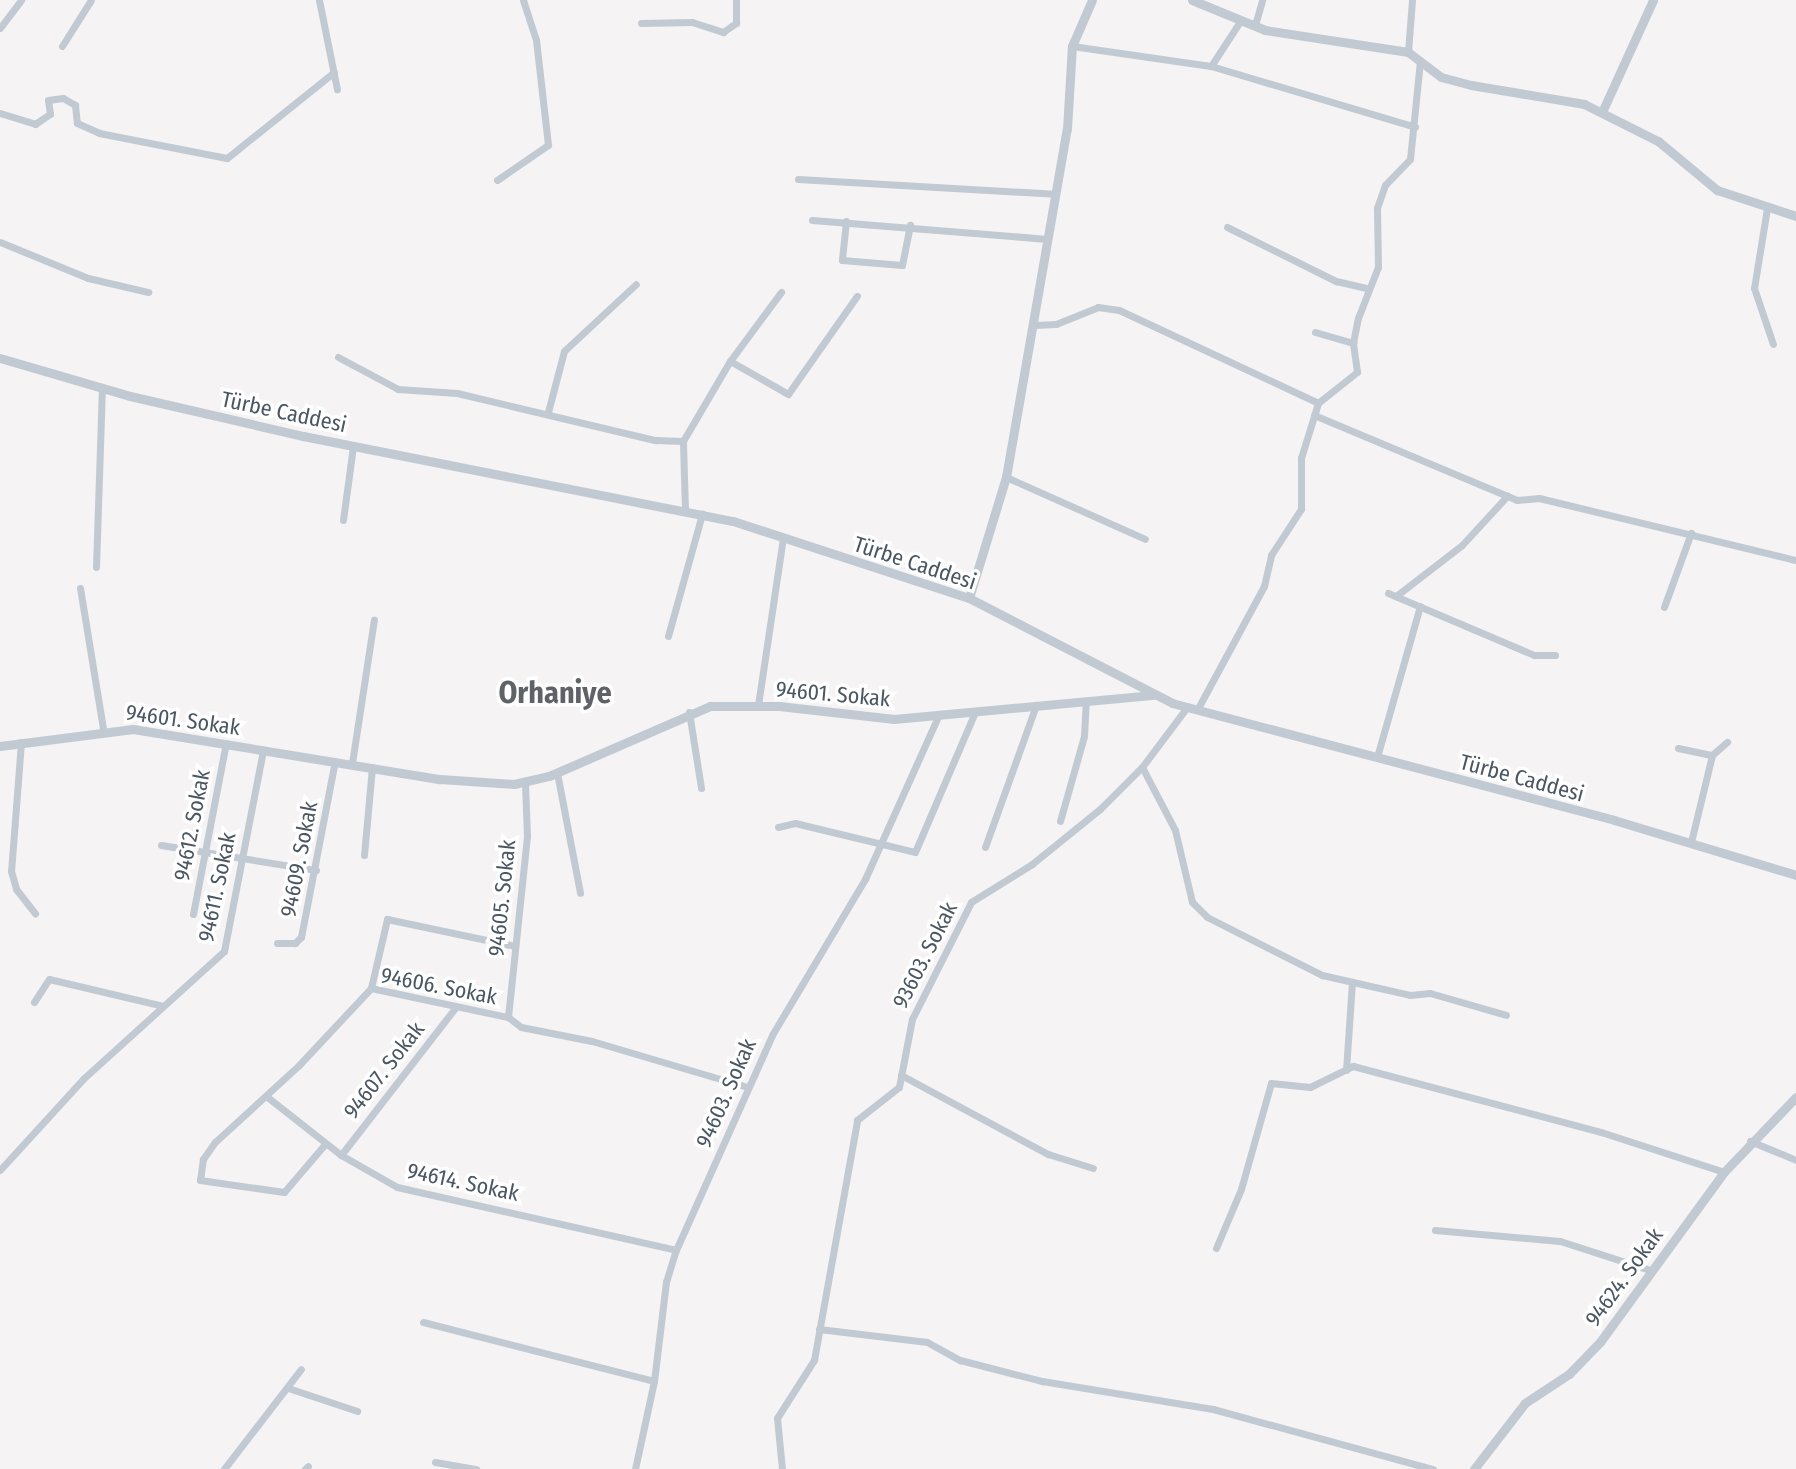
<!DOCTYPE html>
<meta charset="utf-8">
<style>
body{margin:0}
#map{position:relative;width:1796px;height:1469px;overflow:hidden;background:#f5f3f3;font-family:"Fira Sans Condensed",sans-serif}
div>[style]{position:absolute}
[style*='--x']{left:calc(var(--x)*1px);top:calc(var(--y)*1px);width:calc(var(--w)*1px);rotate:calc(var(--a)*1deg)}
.minor>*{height:7px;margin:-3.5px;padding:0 3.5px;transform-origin:3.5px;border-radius:3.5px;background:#c1cad2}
.tertiary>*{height:9px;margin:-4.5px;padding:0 4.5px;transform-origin:4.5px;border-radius:4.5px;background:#c1cad2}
span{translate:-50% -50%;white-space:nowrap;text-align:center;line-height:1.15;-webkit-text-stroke:7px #fff;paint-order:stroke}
.street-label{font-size:22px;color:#4a5661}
.district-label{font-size:30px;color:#5f6368;font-weight:700}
</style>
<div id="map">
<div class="minor">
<div style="--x:319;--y:0;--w:91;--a:78.6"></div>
<div style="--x:641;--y:23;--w:51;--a:-1.1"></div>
<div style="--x:692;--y:22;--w:33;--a:18"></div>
<div style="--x:723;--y:32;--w:16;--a:-35"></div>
<div style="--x:736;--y:23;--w:23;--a:-90"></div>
<div style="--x:1255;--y:25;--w:26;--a:-74"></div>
<div style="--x:0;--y:28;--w:35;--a:-53"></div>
<div style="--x:62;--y:46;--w:54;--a:-57.8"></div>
<div style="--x:1072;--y:46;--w:140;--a:8.2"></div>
<div style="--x:1211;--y:66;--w:213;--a:16.6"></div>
<div style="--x:1408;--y:52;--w:52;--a:-85.6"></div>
<div style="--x:1211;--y:66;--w:55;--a:-56.9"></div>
<div style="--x:0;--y:113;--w:37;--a:17"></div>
<div style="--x:35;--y:124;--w:18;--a:-34"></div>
<div style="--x:50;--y:114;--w:14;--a:-98"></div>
<div style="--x:48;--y:100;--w:15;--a:-8"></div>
<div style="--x:63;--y:98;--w:14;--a:30"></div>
<div style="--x:75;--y:105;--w:18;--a:84"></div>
<div style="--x:77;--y:123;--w:24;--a:24"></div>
<div style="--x:99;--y:133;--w:130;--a:11.1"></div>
<div style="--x:227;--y:158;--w:137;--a:-38.8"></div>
<div style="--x:798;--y:179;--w:257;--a:3.3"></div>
<div style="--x:497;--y:180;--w:62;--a:-34.5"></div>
<div style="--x:548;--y:145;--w:106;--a:-96.5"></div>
<div style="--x:536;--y:40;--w:42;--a:-108"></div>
<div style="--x:1767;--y:208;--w:81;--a:99.2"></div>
<div style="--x:1754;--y:288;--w:59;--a:71.3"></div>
<div style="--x:812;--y:220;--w:236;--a:4.6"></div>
<div style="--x:846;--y:221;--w:39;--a:96"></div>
<div style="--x:842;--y:260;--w:60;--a:4.8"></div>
<div style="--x:902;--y:265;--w:41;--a:-78.7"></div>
<div style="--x:1227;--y:227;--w:122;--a:26.4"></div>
<div style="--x:1336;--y:281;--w:31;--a:13"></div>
<div style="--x:0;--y:242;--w:95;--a:22.2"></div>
<div style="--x:88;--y:278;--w:62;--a:13.1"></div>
<div style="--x:1035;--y:325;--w:21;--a:-3"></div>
<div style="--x:1056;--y:324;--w:45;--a:-22"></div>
<div style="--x:1098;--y:307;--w:21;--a:8"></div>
<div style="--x:1119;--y:310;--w:220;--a:25"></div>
<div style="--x:1315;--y:332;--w:40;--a:16"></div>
<div style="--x:338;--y:357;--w:68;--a:28.1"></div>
<div style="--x:398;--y:389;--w:59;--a:3.9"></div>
<div style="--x:457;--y:393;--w:204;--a:13.4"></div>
<div style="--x:655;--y:440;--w:28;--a:2"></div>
<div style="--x:730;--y:361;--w:67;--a:29.6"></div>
<div style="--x:788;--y:394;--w:120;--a:-54.9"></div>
<div style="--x:548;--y:412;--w:63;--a:-75.3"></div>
<div style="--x:564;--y:351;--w:98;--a:-42.9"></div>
<div style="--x:1314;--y:415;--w:220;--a:22.7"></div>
<div style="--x:1517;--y:500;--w:22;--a:-5"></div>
<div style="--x:1539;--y:498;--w:264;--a:13.6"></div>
<div style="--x:1006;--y:477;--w:152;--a:24"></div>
<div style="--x:685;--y:510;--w:69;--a:-91.7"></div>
<div style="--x:683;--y:441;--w:93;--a:-59.6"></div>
<div style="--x:730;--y:361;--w:86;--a:-53.5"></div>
<div style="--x:343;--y:520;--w:75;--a:-82.3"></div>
<div style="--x:96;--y:567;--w:180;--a:-88.1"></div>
<div style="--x:80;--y:588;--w:143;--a:80.7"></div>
<div style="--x:1388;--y:593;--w:159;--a:23"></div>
<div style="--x:1534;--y:655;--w:21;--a:0"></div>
<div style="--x:1396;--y:596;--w:83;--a:-37.7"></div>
<div style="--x:1462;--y:545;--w:67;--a:-47.4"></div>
<div style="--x:1664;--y:607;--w:79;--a:-70"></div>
<div style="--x:668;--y:636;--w:127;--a:-74.4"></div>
<div style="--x:758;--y:705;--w:169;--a:-81.5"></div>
<div style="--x:1197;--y:710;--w:141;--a:-61.6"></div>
<div style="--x:1264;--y:586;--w:32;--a:-77"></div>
<div style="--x:1271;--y:555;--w:55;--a:-56.9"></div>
<div style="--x:1301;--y:509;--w:51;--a:-90"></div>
<div style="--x:1301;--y:458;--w:58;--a:-72.8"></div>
<div style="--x:1318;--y:403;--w:50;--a:-38.5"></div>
<div style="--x:1357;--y:372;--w:29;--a:-98"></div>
<div style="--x:1353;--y:343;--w:25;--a:-79"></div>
<div style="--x:1358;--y:318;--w:55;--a:-68.6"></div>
<div style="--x:1378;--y:267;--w:59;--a:-91"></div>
<div style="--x:1377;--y:208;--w:24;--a:-71"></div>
<div style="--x:1385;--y:185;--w:36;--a:-46"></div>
<div style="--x:1410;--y:159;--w:99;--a:-84.2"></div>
<div style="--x:689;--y:712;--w:77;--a:81"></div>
<div style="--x:21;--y:742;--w:129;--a:94.4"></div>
<div style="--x:11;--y:871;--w:19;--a:74"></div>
<div style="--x:16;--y:889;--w:31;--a:52"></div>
<div style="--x:1678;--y:748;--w:35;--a:12"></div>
<div style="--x:1377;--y:757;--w:157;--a:-74.1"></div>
<div style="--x:352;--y:763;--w:145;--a:-81.3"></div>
<div style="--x:1142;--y:767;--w:71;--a:62.4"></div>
<div style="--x:1175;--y:830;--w:74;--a:76.7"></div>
<div style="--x:1192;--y:902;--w:21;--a:45"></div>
<div style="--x:1207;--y:917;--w:129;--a:26.8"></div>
<div style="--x:1322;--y:975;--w:90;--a:12.8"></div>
<div style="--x:1410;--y:995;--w:20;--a:-6"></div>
<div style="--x:1430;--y:993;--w:79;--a:16.1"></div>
<div style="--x:557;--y:773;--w:122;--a:79.1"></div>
<div style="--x:1060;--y:821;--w:88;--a:-74.2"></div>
<div style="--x:1084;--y:736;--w:34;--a:-87"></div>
<div style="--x:778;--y:827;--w:17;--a:-13"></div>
<div style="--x:795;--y:823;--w:123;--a:13.6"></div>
<div style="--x:915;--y:852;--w:152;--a:-66.8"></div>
<div style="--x:1691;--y:842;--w:89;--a:-76.4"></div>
<div style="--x:1712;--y:755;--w:20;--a:-41"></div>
<div style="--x:161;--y:845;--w:157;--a:9.2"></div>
<div style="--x:985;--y:847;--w:151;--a:-70.2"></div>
<div style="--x:364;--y:855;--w:88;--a:-84.8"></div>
<div style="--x:193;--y:914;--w:174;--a:-79.1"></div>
<div style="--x:277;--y:943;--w:18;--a:0"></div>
<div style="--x:295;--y:943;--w:8;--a:-45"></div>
<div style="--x:301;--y:937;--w:179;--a:-79.1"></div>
<div style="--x:371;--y:988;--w:71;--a:-76.9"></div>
<div style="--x:387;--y:919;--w:131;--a:11.9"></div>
<div style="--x:34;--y:1002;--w:27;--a:-57"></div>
<div style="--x:49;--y:979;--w:117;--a:13.3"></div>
<div style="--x:508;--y:1017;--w:182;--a:-84"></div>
<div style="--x:527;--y:836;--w:53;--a:-92.2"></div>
<div style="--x:1346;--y:1070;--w:88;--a:-86.1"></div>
<div style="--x:901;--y:1075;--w:167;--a:28.3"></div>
<div style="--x:1048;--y:1154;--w:47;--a:17.3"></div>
<div style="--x:266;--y:1096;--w:95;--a:38.2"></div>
<div style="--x:341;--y:1155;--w:64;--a:29.7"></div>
<div style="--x:397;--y:1187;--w:286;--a:12.7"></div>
<div style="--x:1750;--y:1141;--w:50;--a:22.4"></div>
<div style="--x:325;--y:1144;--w:63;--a:130.5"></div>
<div style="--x:284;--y:1192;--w:85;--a:-171.9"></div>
<div style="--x:200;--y:1180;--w:21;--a:-82"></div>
<div style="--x:203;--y:1159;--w:21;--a:-55"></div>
<div style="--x:215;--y:1142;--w:114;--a:-42.5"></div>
<div style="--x:299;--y:1065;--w:105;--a:-46.9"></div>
<div style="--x:371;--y:988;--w:140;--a:12"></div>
<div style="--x:508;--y:1017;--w:16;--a:38"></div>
<div style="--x:521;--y:1027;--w:72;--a:11.2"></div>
<div style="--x:592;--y:1041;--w:162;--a:16.5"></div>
<div style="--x:341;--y:1155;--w:186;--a:-52.2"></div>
<div style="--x:0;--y:1170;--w:123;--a:-47.6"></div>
<div style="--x:83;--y:1079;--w:190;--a:-42.2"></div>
<div style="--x:224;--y:951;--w:205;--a:-79"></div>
<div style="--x:1435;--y:1230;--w:125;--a:5"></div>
<div style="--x:1560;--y:1241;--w:95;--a:17.9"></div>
<div style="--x:1216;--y:1248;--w:64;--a:-67"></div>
<div style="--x:1241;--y:1189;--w:110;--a:-74.2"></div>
<div style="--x:1271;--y:1083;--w:39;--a:6"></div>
<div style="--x:1310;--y:1087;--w:48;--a:-26"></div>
<div style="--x:1353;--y:1066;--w:257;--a:14.9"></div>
<div style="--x:1601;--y:1132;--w:129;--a:18"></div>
<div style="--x:423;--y:1322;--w:238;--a:14.3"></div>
<div style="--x:819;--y:1329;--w:109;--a:6.9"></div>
<div style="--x:927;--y:1342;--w:38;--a:29"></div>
<div style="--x:960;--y:1360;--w:85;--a:14.4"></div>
<div style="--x:1042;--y:1381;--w:173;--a:9.3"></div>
<div style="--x:1213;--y:1409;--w:228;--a:15.3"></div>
<div style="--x:288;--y:1388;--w:73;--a:18.4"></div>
<div style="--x:435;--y:1462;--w:42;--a:9.7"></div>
<div style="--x:224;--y:1469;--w:126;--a:-52.4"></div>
<div style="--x:305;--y:1469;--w:4;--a:-45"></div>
<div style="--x:635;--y:1469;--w:90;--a:-77.8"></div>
<div style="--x:654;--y:1381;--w:100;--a:-83.1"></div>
<div style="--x:666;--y:1282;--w:34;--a:-73"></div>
<div style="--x:676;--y:1250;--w:235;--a:-65.9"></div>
<div style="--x:772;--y:1035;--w:182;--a:-59.2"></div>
<div style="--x:865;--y:879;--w:181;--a:-65.8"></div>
<div style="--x:782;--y:1469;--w:51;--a:-95.6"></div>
<div style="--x:777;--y:1418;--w:69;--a:-57.5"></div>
<div style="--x:814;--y:1360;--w:244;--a:-79.8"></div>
<div style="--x:857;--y:1120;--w:53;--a:-38.2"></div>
<div style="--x:899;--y:1087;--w:69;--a:-79.2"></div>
<div style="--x:912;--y:1019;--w:131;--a:-63.2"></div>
<div style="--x:971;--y:902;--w:72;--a:-31.9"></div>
<div style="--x:1032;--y:864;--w:87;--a:-39"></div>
<div style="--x:1100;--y:809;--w:59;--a:-45"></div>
<div style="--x:1142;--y:767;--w:75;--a:-53.1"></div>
</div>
<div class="tertiary">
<div style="--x:1192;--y:0;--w:79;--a:22.3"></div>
<div style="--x:1265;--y:30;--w:145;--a:8.7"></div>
<div style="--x:1408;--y:52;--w:41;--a:37.1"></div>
<div style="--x:1441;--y:77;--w:31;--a:15"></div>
<div style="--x:1471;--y:85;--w:115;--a:9.5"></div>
<div style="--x:1584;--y:104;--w:83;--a:26.6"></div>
<div style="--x:1658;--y:141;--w:77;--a:39.7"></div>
<div style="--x:1717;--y:190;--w:83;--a:18.2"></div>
<div style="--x:1602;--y:112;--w:123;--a:-65.5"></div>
<div style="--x:0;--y:358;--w:135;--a:16.3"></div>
<div style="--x:130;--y:396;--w:178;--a:13"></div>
<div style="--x:303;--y:436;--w:438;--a:11.2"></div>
<div style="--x:733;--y:521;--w:248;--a:18.1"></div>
<div style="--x:969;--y:598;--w:229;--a:27.3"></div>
<div style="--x:1172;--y:703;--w:457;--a:14.8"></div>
<div style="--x:1614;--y:820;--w:190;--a:16.8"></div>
<div style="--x:969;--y:598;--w:127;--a:-73"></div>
<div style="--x:1006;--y:477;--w:353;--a:-80.1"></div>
<div style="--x:1067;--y:129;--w:83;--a:-86.6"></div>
<div style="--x:1072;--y:46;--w:50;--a:-66.5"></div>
<div style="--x:0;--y:746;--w:134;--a:-7.3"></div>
<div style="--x:133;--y:729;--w:311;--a:9.3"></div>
<div style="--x:440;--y:779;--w:74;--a:3.9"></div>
<div style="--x:514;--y:784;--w:36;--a:-13"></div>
<div style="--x:549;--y:776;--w:176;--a:-23.5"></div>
<div style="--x:710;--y:706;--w:69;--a:0"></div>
<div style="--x:779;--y:706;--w:116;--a:6.4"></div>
<div style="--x:894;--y:719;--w:261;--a:-5.3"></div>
<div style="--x:1474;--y:1469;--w:83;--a:-52.3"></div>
<div style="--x:1525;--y:1403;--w:53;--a:-33.4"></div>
<div style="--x:1569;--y:1374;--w:45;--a:-45.9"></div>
<div style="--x:1600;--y:1342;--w:210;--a:-53.9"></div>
<div style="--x:1724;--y:1172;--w:104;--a:-46.2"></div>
</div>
<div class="street-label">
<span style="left:284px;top:412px;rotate:12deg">Türbe Caddesi</span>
<span style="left:915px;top:563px;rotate:18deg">Türbe Caddesi</span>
<span style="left:833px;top:694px;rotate:5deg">94601. Sokak</span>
<span style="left:183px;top:720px;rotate:8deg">94601. Sokak</span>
<span style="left:1522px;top:778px;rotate:15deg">Türbe Caddesi</span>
<span style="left:192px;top:825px;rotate:-79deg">94612. Sokak</span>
<span style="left:299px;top:859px;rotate:-79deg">94609. Sokak</span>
<span style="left:217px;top:887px;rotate:-78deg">94611. Sokak</span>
<span style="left:502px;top:898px;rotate:-84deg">94605. Sokak</span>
<span style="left:925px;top:955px;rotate:-63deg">93603. Sokak</span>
<span style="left:439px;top:986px;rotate:11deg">94606. Sokak</span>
<span style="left:384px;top:1070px;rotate:-52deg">94607. Sokak</span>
<span style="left:726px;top:1093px;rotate:-66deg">94603. Sokak</span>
<span style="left:463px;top:1182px;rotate:12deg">94614. Sokak</span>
<span style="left:1624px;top:1277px;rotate:-54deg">94624. Sokak</span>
</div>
<div class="district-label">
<span style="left:555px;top:693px">Orhaniye</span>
</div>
</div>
